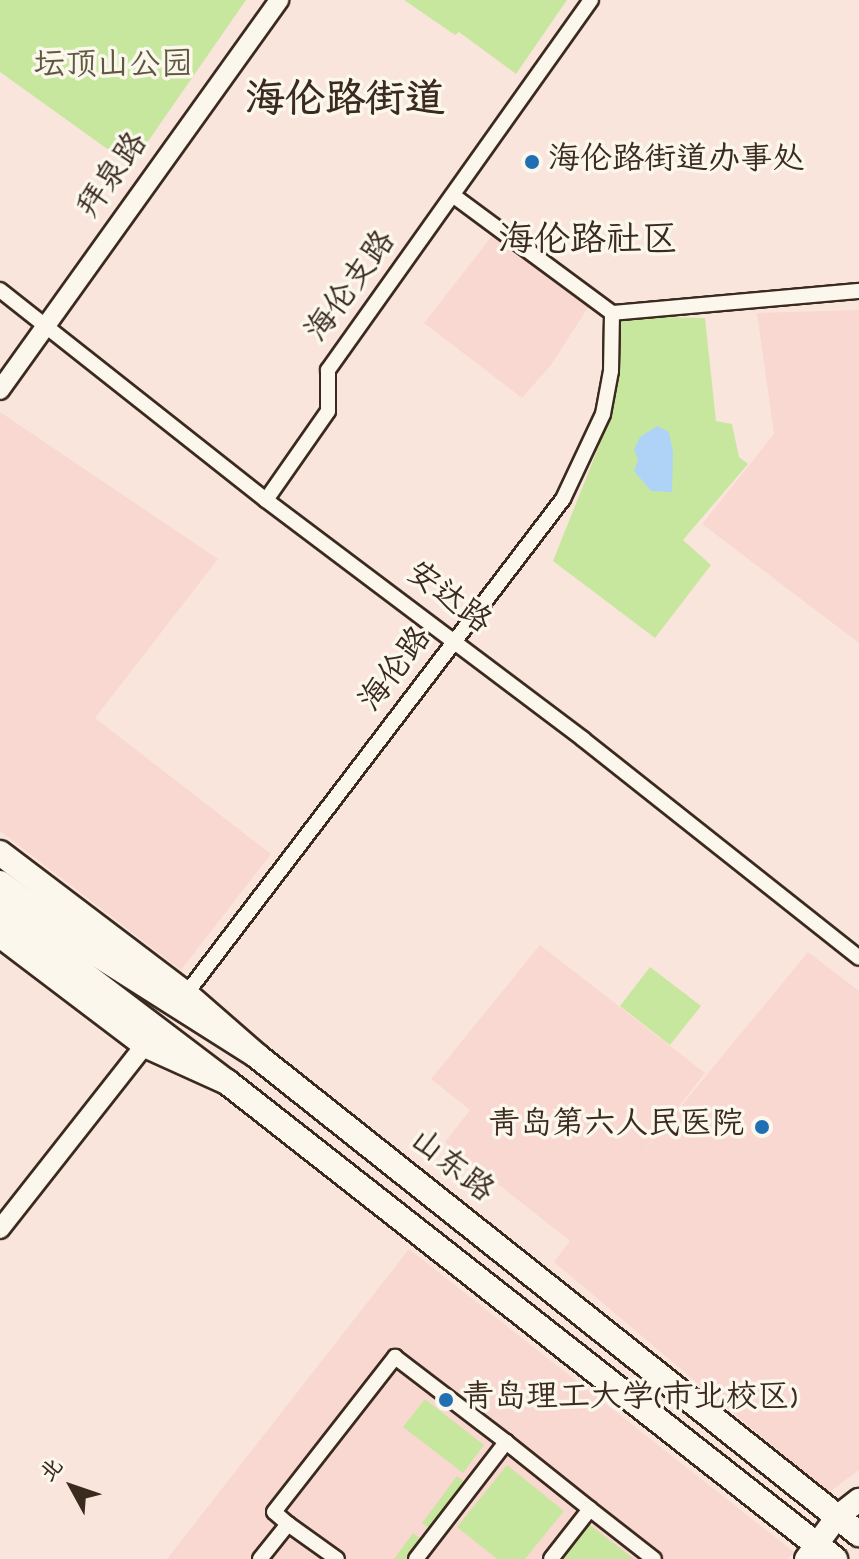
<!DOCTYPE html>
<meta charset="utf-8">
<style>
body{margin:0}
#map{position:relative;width:859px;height:1559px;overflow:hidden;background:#fae5dc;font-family:Dekko,"LXGW WenKai TC",sans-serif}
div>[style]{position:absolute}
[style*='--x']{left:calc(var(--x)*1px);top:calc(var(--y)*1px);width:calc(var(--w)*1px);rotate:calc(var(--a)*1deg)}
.built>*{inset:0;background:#f9d8d1}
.green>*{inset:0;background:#c7e79f}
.water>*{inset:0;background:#aed3f7}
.roads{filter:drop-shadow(2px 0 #3b2a1e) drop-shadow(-2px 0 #3b2a1e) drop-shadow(0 2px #3b2a1e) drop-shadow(0 -2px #3b2a1e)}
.minor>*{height:14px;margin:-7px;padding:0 7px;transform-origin:7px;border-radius:7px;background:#fbf7ec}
.tertiary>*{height:18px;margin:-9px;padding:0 9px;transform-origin:9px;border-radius:9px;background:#fbf7ec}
.secondary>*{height:22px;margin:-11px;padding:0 11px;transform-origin:11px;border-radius:11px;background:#fbf7ec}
.primary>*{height:24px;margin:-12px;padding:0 12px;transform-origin:12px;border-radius:12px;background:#fbf7ec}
.trunk>*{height:24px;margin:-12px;padding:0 12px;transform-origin:12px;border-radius:12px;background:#fbf7ec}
.dots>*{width:22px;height:22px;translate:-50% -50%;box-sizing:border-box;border:4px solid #fbf7ec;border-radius:50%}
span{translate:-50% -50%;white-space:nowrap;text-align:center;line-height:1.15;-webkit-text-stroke:7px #fbf7ec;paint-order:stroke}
.park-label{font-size:32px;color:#5e593e}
.poi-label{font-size:32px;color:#3b2a1e}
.left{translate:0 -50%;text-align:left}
.right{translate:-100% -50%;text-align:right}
.street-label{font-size:32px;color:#3b2a1e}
.quarter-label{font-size:36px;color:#3b2a1e}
.district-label{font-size:40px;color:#3b2a1e;font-weight:700}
.north{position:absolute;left:32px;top:1447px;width:80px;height:80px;-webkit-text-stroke:6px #fbf7ec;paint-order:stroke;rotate:310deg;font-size:22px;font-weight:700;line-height:32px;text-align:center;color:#3b2a1e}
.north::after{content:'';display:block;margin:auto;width:28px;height:36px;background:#3b2a1e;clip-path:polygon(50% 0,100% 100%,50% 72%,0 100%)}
</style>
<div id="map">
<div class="built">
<div style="clip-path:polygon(492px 236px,589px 306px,551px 365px,522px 398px,424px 323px)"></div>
<div style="clip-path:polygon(859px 310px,859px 643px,702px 524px,774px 434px,757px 313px)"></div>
<div style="clip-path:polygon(0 412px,218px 559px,95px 718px,271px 854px,181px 970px,0 831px)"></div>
<div style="clip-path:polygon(540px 945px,705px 1073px,635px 1162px,808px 952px,859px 991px,859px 1470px,828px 1493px,554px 1262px,570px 1241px,445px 1142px,470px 1110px,431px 1079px)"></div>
<div style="clip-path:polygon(409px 1249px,794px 1552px,788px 1559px,167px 1559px)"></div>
</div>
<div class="green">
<div style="clip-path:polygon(0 0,246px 0,131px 166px,0 72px)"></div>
<div style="clip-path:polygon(404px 0,567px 0,516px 74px,459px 32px,455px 35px)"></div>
<div style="clip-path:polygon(621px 316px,705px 318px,716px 421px,732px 424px,739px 457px,748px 464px,683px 540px,711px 565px,655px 638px,553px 561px,599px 446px,618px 375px)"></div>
<div style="clip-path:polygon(650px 967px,701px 1006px,670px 1045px,620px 1006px)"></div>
<div style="clip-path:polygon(425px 1399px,484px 1445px,463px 1473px,403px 1427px)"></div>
<div style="clip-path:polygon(507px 1465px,564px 1511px,525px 1559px,497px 1559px,457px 1527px)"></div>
<div style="clip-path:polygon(457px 1476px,467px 1484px,432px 1530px,422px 1523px)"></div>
<div style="clip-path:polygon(586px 1522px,634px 1559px,558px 1559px)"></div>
<div style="clip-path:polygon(413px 1533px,424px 1541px,410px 1559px,394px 1559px)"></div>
</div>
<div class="water">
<div style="clip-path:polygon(657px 426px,669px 432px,673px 452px,672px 492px,651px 491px,634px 471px,638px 460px,634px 449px,640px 437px)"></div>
</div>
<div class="roads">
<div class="minor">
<div style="--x:454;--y:196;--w:197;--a:36.5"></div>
<div style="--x:612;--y:313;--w:248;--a:-5.1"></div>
<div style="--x:0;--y:290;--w:339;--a:38.3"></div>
<div style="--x:266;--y:500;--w:397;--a:37"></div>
<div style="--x:583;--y:739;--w:352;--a:38.4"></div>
<div style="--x:266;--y:500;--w:108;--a:-55.1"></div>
<div style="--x:328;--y:411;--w:41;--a:-90"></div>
<div style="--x:328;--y:370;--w:454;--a:-54.6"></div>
<div style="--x:186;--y:994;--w:622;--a:-52.71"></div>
<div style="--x:563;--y:499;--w:94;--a:-64.8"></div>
<div style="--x:603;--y:414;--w:44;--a:-79.5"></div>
<div style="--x:611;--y:371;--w:58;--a:-89"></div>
<div style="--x:590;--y:1509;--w:81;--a:38"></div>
<div style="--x:288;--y:1524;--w:60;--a:35.5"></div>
<div style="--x:260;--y:1559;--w:45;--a:-51.3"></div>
<div style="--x:288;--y:1524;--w:18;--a:-139"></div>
<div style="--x:274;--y:1512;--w:197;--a:-52"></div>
<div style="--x:395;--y:1357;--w:140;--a:37.4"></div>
<div style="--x:416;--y:1559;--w:148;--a:-52.4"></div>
<div style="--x:506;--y:1442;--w:107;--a:38.6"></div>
<div style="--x:590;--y:1509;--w:63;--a:128"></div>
</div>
<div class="tertiary">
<div style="--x:0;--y:390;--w:480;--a:-54.4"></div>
<div style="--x:0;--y:1229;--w:234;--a:-51.8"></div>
</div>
<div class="secondary">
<div style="--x:806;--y:1559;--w:52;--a:-53.6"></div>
<div style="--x:837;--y:1517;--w:28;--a:-38"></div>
</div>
<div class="primary">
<div style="--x:0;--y:853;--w:233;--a:37.2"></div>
<div style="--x:186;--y:994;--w:94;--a:41.1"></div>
<div style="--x:257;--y:1056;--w:769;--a:38.45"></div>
<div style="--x:0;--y:935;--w:182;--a:37.2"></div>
<div style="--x:145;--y:1045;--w:90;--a:24.3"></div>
<div style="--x:227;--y:1082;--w:773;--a:38.12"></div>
</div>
<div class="trunk">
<div style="--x:0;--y:883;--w:122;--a:36.3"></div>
<div style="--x:98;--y:955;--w:188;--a:32.4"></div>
<div style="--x:0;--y:910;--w:285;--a:37.2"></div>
</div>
</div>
<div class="dots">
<div style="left:532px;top:162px;background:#1f6fb2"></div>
<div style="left:762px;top:1127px;background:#1f6fb2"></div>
<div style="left:446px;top:1400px;background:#1f6fb2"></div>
</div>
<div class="park-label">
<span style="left:113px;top:68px">坛顶山公园</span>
</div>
<div class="poi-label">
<span class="left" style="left:548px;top:162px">海伦路街道办事处</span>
<span class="right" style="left:744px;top:1127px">青岛第六人民医院</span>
<span class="left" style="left:462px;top:1400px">青岛理工大学(市北校区)</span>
</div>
<div class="street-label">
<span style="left:115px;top:177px;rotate:-55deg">拜泉路</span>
<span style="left:353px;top:288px;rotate:-54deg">海伦支路</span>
<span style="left:447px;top:600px;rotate:37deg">安达路</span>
<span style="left:398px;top:671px;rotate:-53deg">海伦路</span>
<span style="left:450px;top:1168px;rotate:38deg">山东路</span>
</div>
<div class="quarter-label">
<span style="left:588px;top:244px">海伦路社区</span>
</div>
<div class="district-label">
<span style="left:345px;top:104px">海伦路街道</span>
</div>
<div class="north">北</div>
</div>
